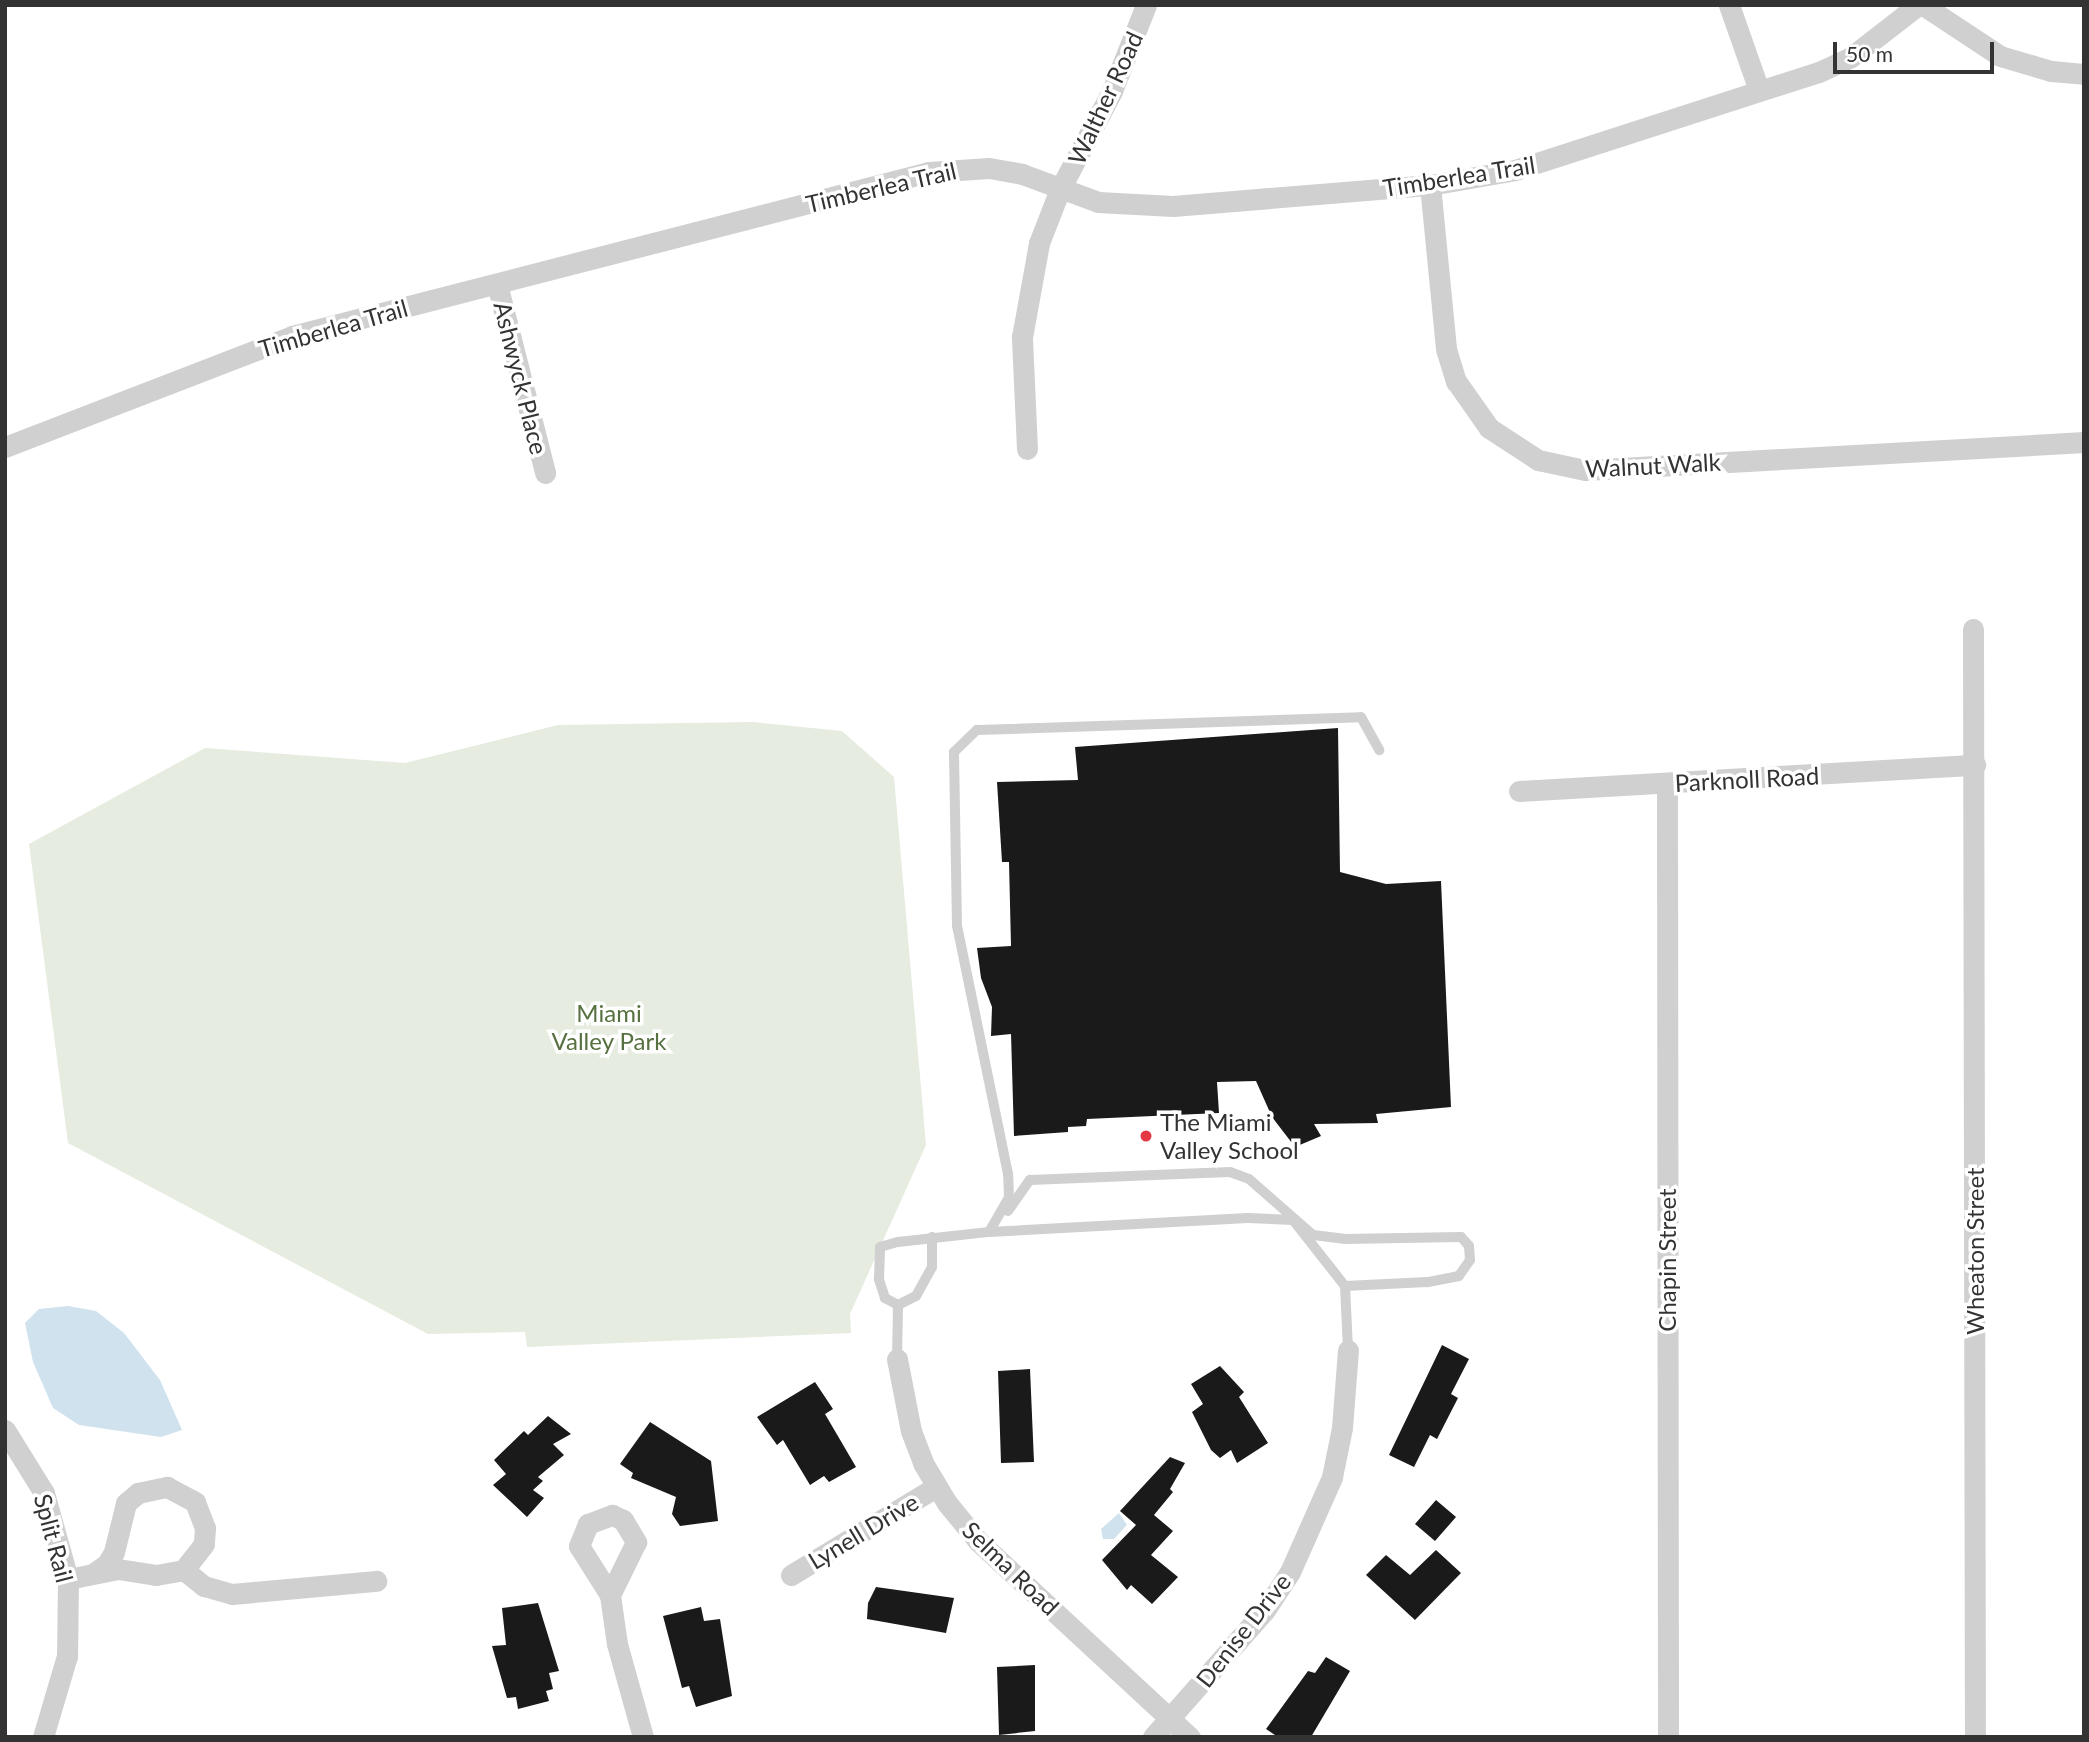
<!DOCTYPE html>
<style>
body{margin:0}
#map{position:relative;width:2089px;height:1742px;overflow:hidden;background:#fff;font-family:Lato,sans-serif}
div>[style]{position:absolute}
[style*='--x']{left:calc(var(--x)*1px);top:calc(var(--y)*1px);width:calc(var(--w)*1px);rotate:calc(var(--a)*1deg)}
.green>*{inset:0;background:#e6ecdf}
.water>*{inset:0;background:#cfe2ee}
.building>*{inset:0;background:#1a1a1a}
.service>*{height:10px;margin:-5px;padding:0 5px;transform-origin:5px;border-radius:5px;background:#d0d0d0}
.minor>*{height:21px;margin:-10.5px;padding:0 10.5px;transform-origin:10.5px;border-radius:10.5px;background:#d0d0d0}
.dots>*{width:19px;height:19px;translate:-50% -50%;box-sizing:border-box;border:4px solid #fff;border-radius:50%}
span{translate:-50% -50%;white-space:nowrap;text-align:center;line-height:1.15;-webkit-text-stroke:7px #fff;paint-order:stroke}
.street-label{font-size:24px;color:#333}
.park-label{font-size:24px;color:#56703f}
.poi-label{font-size:24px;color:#333}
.left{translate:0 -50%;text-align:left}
.frame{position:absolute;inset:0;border:7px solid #333;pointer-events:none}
.scale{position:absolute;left:1833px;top:42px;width:161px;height:32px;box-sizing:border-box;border:4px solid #333;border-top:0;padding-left:9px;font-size:21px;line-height:24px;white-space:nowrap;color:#333;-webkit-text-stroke:5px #fff;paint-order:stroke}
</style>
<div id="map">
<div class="green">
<div style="clip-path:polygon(753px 722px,842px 731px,894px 777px,926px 1145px,850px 1314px,851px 1333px,527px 1347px,525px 1332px,428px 1334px,68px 1143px,29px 844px,205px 748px,405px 763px,558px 725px)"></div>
</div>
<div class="water">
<div style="clip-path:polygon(68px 1306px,96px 1311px,124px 1333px,160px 1380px,182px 1430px,161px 1437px,79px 1425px,53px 1408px,33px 1362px,25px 1323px,39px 1309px)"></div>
<div style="clip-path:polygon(1119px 1513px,1127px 1525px,1114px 1539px,1103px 1539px,1101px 1529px)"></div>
</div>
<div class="building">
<div style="clip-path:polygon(1338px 728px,1340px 872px,1386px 884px,1441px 881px,1451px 1107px,1376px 1114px,1378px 1123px,1314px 1124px,1321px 1136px,1295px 1147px,1272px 1117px,1256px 1081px,1217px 1082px,1219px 1113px,1087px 1119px,1086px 1126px,1068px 1127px,1068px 1132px,1014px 1136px,1011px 1034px,991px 1036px,992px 1007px,981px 978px,977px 948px,1011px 946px,1009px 862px,1002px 862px,997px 782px,1078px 780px,1075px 747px)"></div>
<div style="clip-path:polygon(1442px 1345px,1469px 1359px,1451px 1394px,1458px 1398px,1437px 1439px,1430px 1435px,1414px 1467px,1389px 1455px)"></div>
<div style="clip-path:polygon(1220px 1366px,1244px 1392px,1239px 1397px,1268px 1443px,1237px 1463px,1231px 1450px,1220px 1458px,1211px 1450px,1192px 1412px,1203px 1404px,1191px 1384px)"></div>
<div style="clip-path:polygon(1030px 1369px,1034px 1462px,1001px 1463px,998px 1371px)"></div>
<div style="clip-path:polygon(815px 1382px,833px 1409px,825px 1414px,856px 1467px,829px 1482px,824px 1476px,810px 1485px,783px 1440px,777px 1445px,757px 1417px)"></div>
<div style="clip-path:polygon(548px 1416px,571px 1434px,553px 1444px,564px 1455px,538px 1477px,543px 1481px,533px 1490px,544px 1498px,527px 1517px,493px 1485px,506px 1474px,494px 1460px,524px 1431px,528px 1435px)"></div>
<div style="clip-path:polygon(650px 1422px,711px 1461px,718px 1521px,680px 1526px,672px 1514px,676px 1497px,631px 1478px,633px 1473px,620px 1464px)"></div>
<div style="clip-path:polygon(1170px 1457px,1185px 1463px,1170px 1489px,1173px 1492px,1154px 1515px,1173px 1531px,1151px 1555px,1178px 1577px,1152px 1604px,1131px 1585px,1127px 1590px,1102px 1560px,1136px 1525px,1120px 1511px)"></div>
<div style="clip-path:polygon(1436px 1500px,1456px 1517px,1435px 1541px,1415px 1524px)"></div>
<div style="clip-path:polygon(1436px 1550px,1461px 1573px,1415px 1620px,1366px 1575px,1386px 1555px,1410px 1575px)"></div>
<div style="clip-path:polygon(876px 1587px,954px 1598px,946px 1633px,867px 1619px,868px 1603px)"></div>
<div style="clip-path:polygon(538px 1603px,559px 1671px,549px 1673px,553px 1689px,546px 1691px,549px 1701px,518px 1709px,516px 1697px,507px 1698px,492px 1646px,506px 1645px,502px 1608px)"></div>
<div style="clip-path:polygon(701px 1607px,704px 1621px,720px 1619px,732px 1696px,696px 1707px,689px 1686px,682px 1688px,663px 1616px)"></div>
<div style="clip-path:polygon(1326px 1657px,1350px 1671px,1311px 1737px,1278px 1737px,1266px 1729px,1308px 1671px,1315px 1673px)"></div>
<div style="clip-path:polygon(1035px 1665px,1035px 1731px,999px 1735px,997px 1667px)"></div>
</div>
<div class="service">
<div style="--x:1008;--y:1211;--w:38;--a:-55"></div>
<div style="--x:1030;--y:1180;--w:200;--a:-2.3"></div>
<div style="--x:1230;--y:1172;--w:20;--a:20"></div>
<div style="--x:1249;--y:1179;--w:85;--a:41.2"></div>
<div style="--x:1313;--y:1235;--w:31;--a:7"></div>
<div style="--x:1344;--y:1239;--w:117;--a:-1"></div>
<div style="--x:1461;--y:1237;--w:12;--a:48"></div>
<div style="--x:1469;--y:1246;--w:14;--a:86"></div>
<div style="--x:1470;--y:1260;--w:19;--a:125"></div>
<div style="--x:1459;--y:1276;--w:33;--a:169"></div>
<div style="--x:1427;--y:1282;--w:82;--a:177.2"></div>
<div style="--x:989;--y:1232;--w:39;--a:-60"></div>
<div style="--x:1009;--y:1198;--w:24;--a:-92"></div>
<div style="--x:1008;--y:1174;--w:253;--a:-101.6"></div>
<div style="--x:957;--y:926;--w:174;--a:-91"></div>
<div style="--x:954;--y:752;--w:32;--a:-44"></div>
<div style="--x:977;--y:730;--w:384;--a:-1.9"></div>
<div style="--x:1361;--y:717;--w:38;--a:61"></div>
<div style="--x:898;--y:1305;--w:15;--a:-152"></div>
<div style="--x:885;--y:1298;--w:20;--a:-108"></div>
<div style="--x:879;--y:1279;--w:32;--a:-88"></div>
<div style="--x:880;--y:1247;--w:19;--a:-16"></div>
<div style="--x:898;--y:1242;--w:92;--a:-6.3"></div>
<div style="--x:989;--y:1232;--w:259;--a:-3.1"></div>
<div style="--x:1248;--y:1218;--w:45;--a:2.5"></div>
<div style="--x:1293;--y:1220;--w:84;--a:51.8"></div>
<div style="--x:1345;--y:1286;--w:64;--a:87.3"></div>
<div style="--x:898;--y:1305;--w:20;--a:-27"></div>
<div style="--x:916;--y:1296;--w:33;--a:-61"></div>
<div style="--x:932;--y:1267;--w:30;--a:-90"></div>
<div style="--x:897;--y:1359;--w:54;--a:-88.9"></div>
</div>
<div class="minor">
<div style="--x:1729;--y:5;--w:90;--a:70.6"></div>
<div style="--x:1923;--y:5;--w:92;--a:33.5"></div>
<div style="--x:2000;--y:56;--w:53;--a:16.4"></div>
<div style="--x:2051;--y:71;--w:33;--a:5"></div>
<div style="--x:1430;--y:185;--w:165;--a:84.4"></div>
<div style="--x:1446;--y:349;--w:34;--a:73"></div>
<div style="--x:1456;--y:381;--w:57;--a:54.9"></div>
<div style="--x:1489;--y:428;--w:59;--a:33.1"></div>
<div style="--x:1538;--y:460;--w:48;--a:12"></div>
<div style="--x:1585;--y:470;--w:500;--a:-3.2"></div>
<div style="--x:497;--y:284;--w:195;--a:75.7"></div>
<div style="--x:5;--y:447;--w:308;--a:-21.1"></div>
<div style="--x:292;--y:336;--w:658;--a:-14.44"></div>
<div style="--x:929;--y:172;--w:60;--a:-3.8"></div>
<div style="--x:989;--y:168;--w:34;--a:10"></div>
<div style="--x:1022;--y:174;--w:81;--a:20.2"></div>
<div style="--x:1098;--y:202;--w:75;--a:3.1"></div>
<div style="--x:1173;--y:206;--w:258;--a:-4.7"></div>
<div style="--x:1430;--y:185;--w:86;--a:-10"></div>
<div style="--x:1515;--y:170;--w:319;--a:-17.9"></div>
<div style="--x:1819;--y:72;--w:35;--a:-25"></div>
<div style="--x:1851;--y:57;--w:85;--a:-37.8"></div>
<div style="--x:1027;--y:449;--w:112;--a:-92.6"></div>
<div style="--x:1022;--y:337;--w:96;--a:-79.7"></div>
<div style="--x:1039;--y:243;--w:58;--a:-68.7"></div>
<div style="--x:1060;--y:189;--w:111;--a:-62"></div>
<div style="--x:1112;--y:91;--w:92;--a:-68.4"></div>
<div style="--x:1973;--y:629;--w:1108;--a:89.9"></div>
<div style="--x:1667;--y:784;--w:953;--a:89.94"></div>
<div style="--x:1519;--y:791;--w:457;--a:-3.3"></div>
<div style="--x:897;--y:1359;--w:73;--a:79"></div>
<div style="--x:911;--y:1431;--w:34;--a:69"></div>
<div style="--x:923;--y:1463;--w:47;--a:59"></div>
<div style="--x:947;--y:1503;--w:49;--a:50.8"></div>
<div style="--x:978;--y:1541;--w:289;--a:42.8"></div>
<div style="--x:5;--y:1430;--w:74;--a:58.2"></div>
<div style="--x:44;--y:1493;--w:89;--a:74.4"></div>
<div style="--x:68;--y:1579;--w:77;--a:90.7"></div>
<div style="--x:67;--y:1656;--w:84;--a:106.5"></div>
<div style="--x:612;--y:1515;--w:12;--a:24"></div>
<div style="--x:623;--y:1520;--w:26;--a:59"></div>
<div style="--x:636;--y:1542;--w:59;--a:116.1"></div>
<div style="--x:610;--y:1595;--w:58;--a:-122.3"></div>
<div style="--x:579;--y:1546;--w:24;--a:-68"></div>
<div style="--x:588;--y:1524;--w:26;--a:-21"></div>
<div style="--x:94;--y:1573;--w:16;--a:-35"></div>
<div style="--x:107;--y:1564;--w:14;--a:-60"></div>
<div style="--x:114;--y:1552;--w:50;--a:-76.2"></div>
<div style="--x:126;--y:1503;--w:16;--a:-40"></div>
<div style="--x:138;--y:1493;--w:30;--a:-12"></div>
<div style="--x:167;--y:1487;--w:32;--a:28"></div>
<div style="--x:195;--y:1502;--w:28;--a:69"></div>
<div style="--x:205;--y:1528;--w:16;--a:94"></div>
<div style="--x:204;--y:1544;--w:33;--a:128"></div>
<div style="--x:791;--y:1575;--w:170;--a:-31.3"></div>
<div style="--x:68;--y:1579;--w:51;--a:-11.3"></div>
<div style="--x:118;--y:1569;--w:38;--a:9"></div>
<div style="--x:156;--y:1575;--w:28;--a:-10"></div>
<div style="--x:184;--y:1570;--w:26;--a:39"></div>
<div style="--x:204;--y:1586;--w:29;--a:16"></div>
<div style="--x:232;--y:1594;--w:145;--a:-5.2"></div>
<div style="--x:610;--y:1595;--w:49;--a:81.9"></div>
<div style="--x:617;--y:1644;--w:97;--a:74.4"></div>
<div style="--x:1153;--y:1737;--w:169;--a:-48.6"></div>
<div style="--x:1265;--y:1610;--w:45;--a:-56.7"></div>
<div style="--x:1290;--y:1572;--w:104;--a:-66.1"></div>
<div style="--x:1332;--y:1477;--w:50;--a:-78.5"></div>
<div style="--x:1342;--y:1428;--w:78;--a:-85.6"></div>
</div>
<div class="dots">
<div style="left:1146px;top:1136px;background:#e63946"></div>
</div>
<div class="street-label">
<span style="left:1105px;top:98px;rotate:-65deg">Walther Road</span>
<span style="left:1459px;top:176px;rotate:-9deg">Timberlea Trail</span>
<span style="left:881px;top:187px;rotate:-13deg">Timberlea Trail</span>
<span style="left:333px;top:328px;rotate:-16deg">Timberlea Trail</span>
<span style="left:521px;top:378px;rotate:76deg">Ashwyck Place</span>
<span style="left:1653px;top:465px;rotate:-3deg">Walnut Walk</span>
<span style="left:1747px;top:779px;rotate:-3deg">Parknoll Road</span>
<span style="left:1975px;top:1251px;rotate:-90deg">Wheaton Street</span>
<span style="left:1667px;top:1260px;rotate:-90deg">Chapin Street</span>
<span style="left:863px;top:1531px;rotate:-31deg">Lynell Drive</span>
<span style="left:54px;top:1538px;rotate:75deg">Split Rail</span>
<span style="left:1011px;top:1568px;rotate:44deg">Selma Road</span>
<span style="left:1243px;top:1630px;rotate:-52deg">Denise Drive</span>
</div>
<div class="park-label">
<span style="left:609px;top:1027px">Miami<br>Valley Park</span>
</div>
<div class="poi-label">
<span class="left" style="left:1160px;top:1136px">The Miami<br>Valley School</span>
</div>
<div class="frame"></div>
<div class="scale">50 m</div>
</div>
